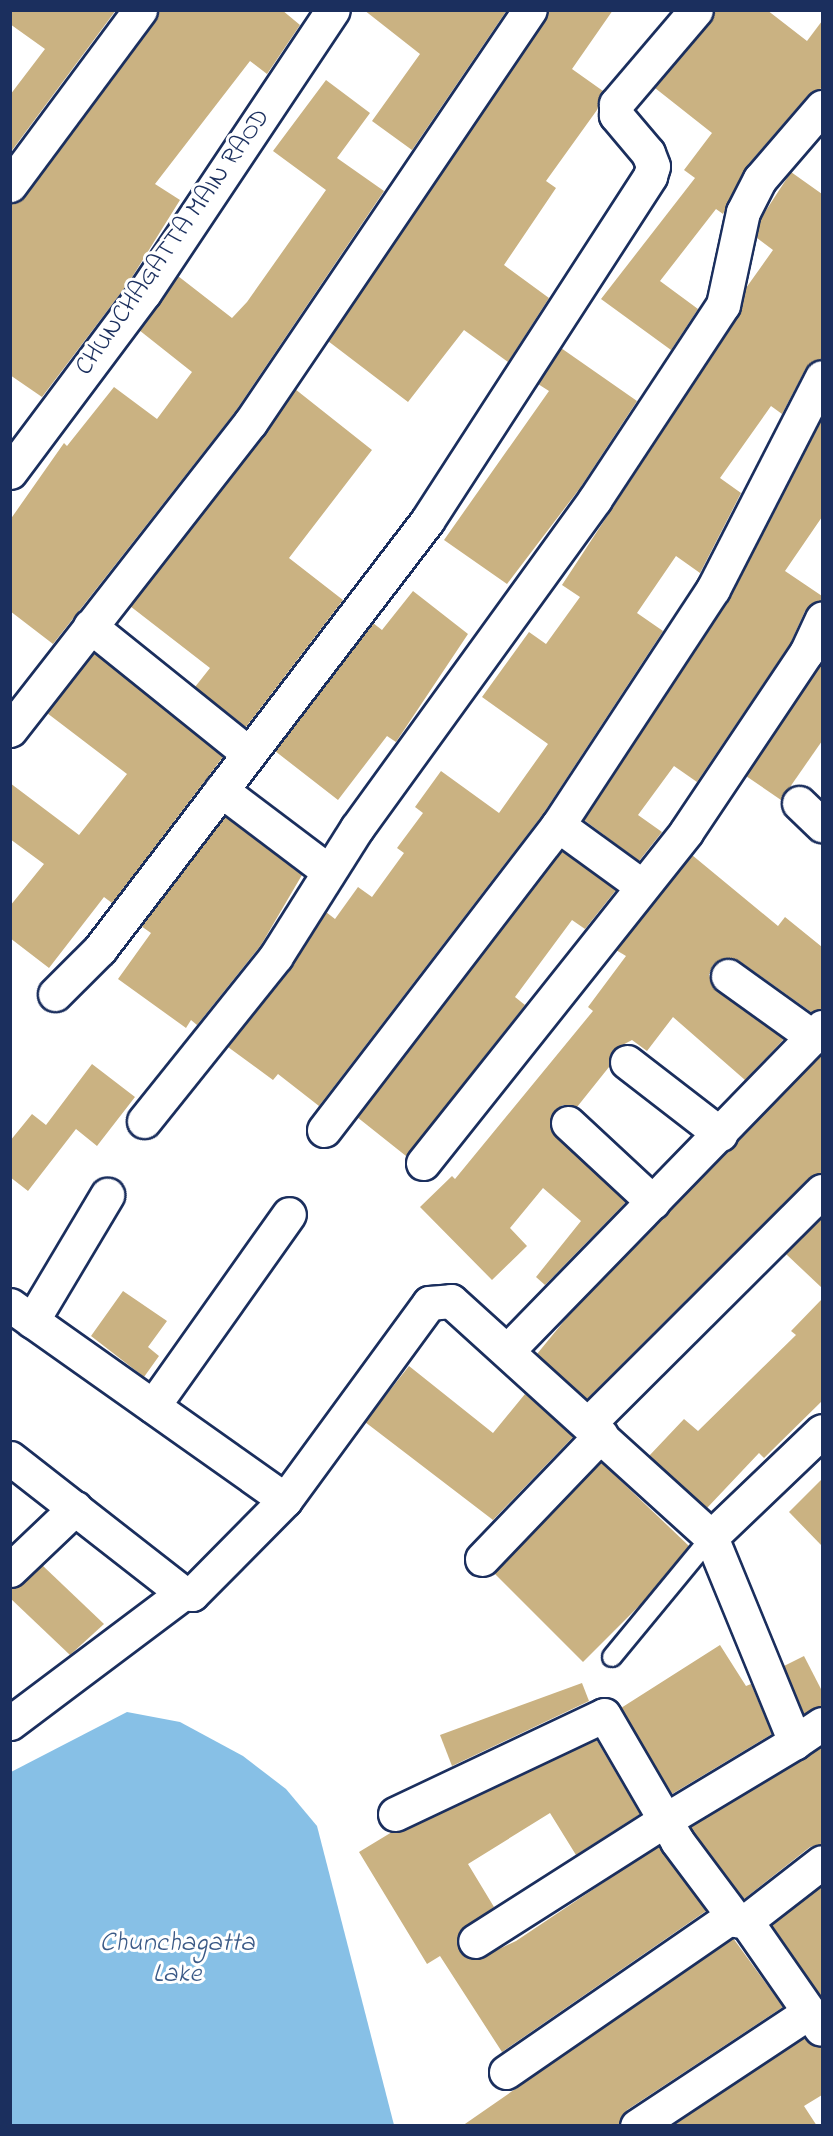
<!DOCTYPE html>
<style>
body{margin:0}
#map{position:relative;width:833px;height:2136px;overflow:hidden;background:#fff;font-family:"Indie Flower",sans-serif}
div>[style]{position:absolute}
[style*='--x']{left:calc(var(--x)*1px);top:calc(var(--y)*1px);width:calc(var(--w)*1px);rotate:calc(var(--a)*1deg)}
.water>*{inset:0;background:#87c0e6}
.building>*{inset:0;background:#cab282}
.roads{filter:drop-shadow(2px 0 #1b2f5e) drop-shadow(-2px 0 #1b2f5e) drop-shadow(0 2px #1b2f5e) drop-shadow(0 -2px #1b2f5e)}
.service>*{height:18px;margin:-9px;padding:0 9px;transform-origin:9px;border-radius:9px;background:#fff}
.minor>*{height:33px;margin:-16.5px;padding:0 16.5px;transform-origin:16.5px;border-radius:16.5px;background:#fff}
.tertiary>*{height:33px;margin:-16.5px;padding:0 16.5px;transform-origin:16.5px;border-radius:16.5px;background:#fff}
span{translate:-50% -50%;white-space:nowrap;text-align:center;line-height:1.15;-webkit-text-stroke:6px #fff;paint-order:stroke}
.street-label{font-size:26px;color:#1b2f5e}
.water-label{font-size:27px;color:#3b5a87;font-style:italic}
.frame{position:absolute;inset:0;border:12px solid #1b2f5e;pointer-events:none}
</style>
<div id="map">
<div class="water">
<div style="clip-path:polygon(127px 1712px,180px 1722px,243px 1756px,286px 1789px,317px 1826px,394px 2125px,11px 2125px,11px 1772px)"></div>
</div>
<div class="building">
<div style="clip-path:polygon(10px 10px,116px 10px,10px 153px,10px 95px,45px 49px,10px 24px)"></div>
<div style="clip-path:polygon(158px 10px,282px 10px,300px 25px,267px 74px,250px 61px,155px 184px,180px 200px,129px 282px,42px 397px,10px 375px,10px 203px,25px 196px)"></div>
<div style="clip-path:polygon(364px 10px,507px 10px,412px 150px,372px 121px,420px 54px)"></div>
<div style="clip-path:polygon(549px 10px,613px 10px,572px 69px,603px 91px,597px 110px,546px 181px,556px 188px,504px 265px,549px 298px,508px 362px,464px 330px,408px 402px,328px 341px)"></div>
<div style="clip-path:polygon(714px 10px,767px 10px,807px 41px,822px 21px,822px 88px,808px 95px,746px 167px,723px 214px,716px 209px,660px 281px,698px 309px,671px 350px,601px 299px,695px 178px,684px 170px,712px 133px,655px 88px,710px 22px)"></div>
<div style="clip-path:polygon(326px 80px,370px 113px,337px 158px,384px 191px,235px 412px,53px 644px,10px 611px,10px 520px,64px 443px,67px 446px,114px 387px,157px 419px,192px 372px,139px 330px,178px 276px,232px 318px,247px 302px,326px 190px,273px 151px)"></div>
<div style="clip-path:polygon(791px 172px,822px 194px,822px 358px,806px 368px,782px 414px,771px 406px,720px 478px,741px 493px,700px 573px,676px 556px,637px 613px,663px 631px,543px 814px,319px 1106px,278px 1074px,273px 1080px,228px 1047px,291px 968px,326px 912px,335px 919px,358px 887px,372px 897px,404px 853px,397px 848px,423px 813px,415px 807px,441px 771px,499px 813px,548px 744px,482px 697px,529px 632px,546px 644px,580px 597px,562px 585px,739px 315px,746px 288px,773px 250px,757px 238px,761px 218px)"></div>
<div style="clip-path:polygon(561px 348px,637px 401px,580px 488px,507px 584px,444px 540px,549px 391px,538px 384px)"></div>
<div style="clip-path:polygon(295px 389px,372px 450px,289px 558px,343px 600px,246px 727px,195px 687px,210px 668px,130px 606px)"></div>
<div style="clip-path:polygon(822px 417px,822px 517px,785px 571px,822px 596px,822px 601px,805px 611px,790px 644px,697px 782px,674px 766px,638px 815px,662px 832px,639px 861px,584px 820px,729px 599px)"></div>
<div style="clip-path:polygon(413px 591px,468px 634px,396px 742px,387px 736px,338px 800px,275px 751px,373px 623px,382px 630px)"></div>
<div style="clip-path:polygon(94px 653px,223px 757px,112px 903px,104px 897px,49px 968px,10px 938px,10px 906px,44px 864px,10px 839px,10px 783px,79px 835px,127px 774px,47px 713px)"></div>
<div style="clip-path:polygon(822px 662px,822px 741px,781px 800px,746px 776px)"></div>
<div style="clip-path:polygon(225px 816px,302px 875px,261px 945px,197px 1025px,191px 1020px,186px 1028px,118px 979px,151px 933px,141px 926px)"></div>
<div style="clip-path:polygon(562px 851px,616px 890px,585px 929px,572px 920px,515px 997px,525px 1005px,406px 1156px,357px 1117px)"></div>
<div style="clip-path:polygon(692px 855px,778px 926px,785px 917px,822px 947px,822px 1009px,811px 1012px,738px 960px,721px 959px,713px 965px,709px 975px,717px 991px,784px 1039px,745px 1080px,673px 1017px,647px 1051px,632px 1040px,613px 1050px,609px 1067px,577px 1107px,563px 1105px,555px 1110px,550px 1128px,626px 1202px,545px 1285px,536px 1277px,581px 1221px,543px 1188px,510px 1228px,527px 1246px,492px 1280px,420px 1207px,452px 1176px,455px 1179px,593px 1011px,588px 1007px,626px 956px,616px 950px)"></div>
<div style="clip-path:polygon(822px 1053px,822px 1173px,809px 1178px,587px 1399px,537px 1354px,573px 1310px)"></div>
<div style="clip-path:polygon(92px 1064px,135px 1097px,97px 1146px,76px 1129px,28px 1191px,10px 1177px,10px 1141px,32px 1114px,46px 1125px)"></div>
<div style="clip-path:polygon(822px 1217px,822px 1288px,786px 1254px)"></div>
<div style="clip-path:polygon(123px 1291px,167px 1321px,148px 1347px,159px 1356px,144px 1377px,91px 1336px)"></div>
<div style="clip-path:polygon(822px 1299px,822px 1401px,764px 1458px,759px 1453px,707px 1508px,649px 1456px,684px 1419px,698px 1431px,796px 1335px,791px 1331px)"></div>
<div style="clip-path:polygon(409px 1366px,493px 1433px,525px 1394px,573px 1437px,493px 1520px,365px 1422px)"></div>
<div style="clip-path:polygon(601px 1462px,689px 1546px,641px 1604px,583px 1662px,494px 1573px)"></div>
<div style="clip-path:polygon(822px 1479px,822px 1546px,789px 1512px)"></div>
<div style="clip-path:polygon(42px 1565px,104px 1624px,70px 1655px,10px 1598px,10px 1588px)"></div>
<div style="clip-path:polygon(720px 1645px,746px 1686px,751px 1684px,772px 1734px,672px 1794px,621px 1708px)"></div>
<div style="clip-path:polygon(804px 1656px,822px 1691px,822px 1706px,804px 1714px,784px 1666px)"></div>
<div style="clip-path:polygon(582px 1683px,589px 1701px,452px 1766px,440px 1735px)"></div>
<div style="clip-path:polygon(596px 1739px,640px 1814px,576px 1855px,550px 1813px,468px 1864px,494px 1907px,459px 1932px,460px 1952px,476px 1960px,516px 1941px,658px 1846px,706px 1911px,502px 2052px,440px 1956px,427px 1964px,359px 1852px,392px 1832px)"></div>
<div style="clip-path:polygon(822px 1746px,822px 1844px,810px 1847px,744px 1899px,690px 1827px)"></div>
<div style="clip-path:polygon(822px 1885px,822px 1998px,772px 1925px)"></div>
<div style="clip-path:polygon(733px 1938px,783px 2007px,627px 2110px,619px 2126px,462px 2126px)"></div>
<div style="clip-path:polygon(804px 2038px,822px 2048px,822px 2095px,804px 2106px,817px 2126px,672px 2126px)"></div>
</div>
<div class="roads">
<div class="service">
<div style="--x:612;--y:1657;--w:156;--a:-50.5"></div>
</div>
<div class="minor">
<div style="--x:10;--y:185;--w:218;--a:-53.4"></div>
<div style="--x:90;--y:626;--w:204;--a:38.8"></div>
<div style="--x:10;--y:730;--w:390;--a:-52"></div>
<div style="--x:250;--y:423;--w:499;--a:-55.9"></div>
<div style="--x:221;--y:790;--w:134;--a:37.1"></div>
<div style="--x:799;--y:803;--w:32;--a:44"></div>
<div style="--x:558;--y:825;--w:104;--a:36"></div>
<div style="--x:728;--y:976;--w:105;--a:35.7"></div>
<div style="--x:55;--y:994;--w:64;--a:-45"></div>
<div style="--x:100;--y:949;--w:539;--a:-52.62"></div>
<div style="--x:427;--y:521;--w:411;--a:-57.1"></div>
<div style="--x:650;--y:176;--w:10;--a:-73"></div>
<div style="--x:653;--y:166;--w:14;--a:-111"></div>
<div style="--x:648;--y:153;--w:50;--a:-130.1"></div>
<div style="--x:616;--y:115;--w:11;--a:-90"></div>
<div style="--x:616;--y:104;--w:123;--a:-49.6"></div>
<div style="--x:627;--y:1062;--w:118;--a:37.7"></div>
<div style="--x:144;--y:1121;--w:211;--a:-51.3"></div>
<div style="--x:276;--y:956;--w:151;--a:-57.7"></div>
<div style="--x:357;--y:828;--w:406;--a:-54.1"></div>
<div style="--x:595;--y:499;--w:232;--a:-56.6"></div>
<div style="--x:723;--y:305;--w:95;--a:-77.9"></div>
<div style="--x:743;--y:212;--w:37;--a:-63"></div>
<div style="--x:760;--y:179;--w:95;--a:-49.3"></div>
<div style="--x:568;--y:1123;--w:116;--a:42.9"></div>
<div style="--x:324;--y:1130;--w:384;--a:-52.5"></div>
<div style="--x:558;--y:825;--w:282;--a:-56.7"></div>
<div style="--x:713;--y:589;--w:238;--a:-62.8"></div>
<div style="--x:423;--y:1163;--w:423;--a:-51.5"></div>
<div style="--x:686;--y:832;--w:216;--a:-56.2"></div>
<div style="--x:806;--y:653;--w:38;--a:-65"></div>
<div style="--x:10;--y:1305;--w:337;--a:35.3"></div>
<div style="--x:32;--y:1321;--w:147;--a:-59.2"></div>
<div style="--x:507;--y:1351;--w:452;--a:-45.8"></div>
<div style="--x:153;--y:1406;--w:235;--a:-54.7"></div>
<div style="--x:588;--y:1424;--w:330;--a:-44.9"></div>
<div style="--x:10;--y:1458;--w:219;--a:38"></div>
<div style="--x:183;--y:1593;--w:9;--a:6"></div>
<div style="--x:192;--y:1594;--w:132;--a:-45.3"></div>
<div style="--x:285;--y:1500;--w:244;--a:-53.8"></div>
<div style="--x:429;--y:1303;--w:22;--a:-5"></div>
<div style="--x:451;--y:1301;--w:351;--a:42.2"></div>
<div style="--x:711;--y:1537;--w:222;--a:67.7"></div>
<div style="--x:795;--y:1742;--w:152;--a:149"></div>
<div style="--x:665;--y:1820;--w:24;--a:60"></div>
<div style="--x:677;--y:1841;--w:99;--a:53.2"></div>
<div style="--x:736;--y:1920;--w:10;--a:6"></div>
<div style="--x:746;--y:1921;--w:96;--a:-37.8"></div>
<div style="--x:711;--y:1537;--w:153;--a:-43.7"></div>
<div style="--x:482;--y:1559;--w:172;--a:-46.2"></div>
<div style="--x:10;--y:1570;--w:90;--a:-43.6"></div>
<div style="--x:10;--y:1723;--w:216;--a:-36.9"></div>
<div style="--x:795;--y:1742;--w:32;--a:-34"></div>
<div style="--x:395;--y:1814;--w:231;--a:-25.3"></div>
<div style="--x:604;--y:1715;--w:121;--a:59.8"></div>
<div style="--x:665;--y:1820;--w:225;--a:147.5"></div>
<div style="--x:746;--y:1921;--w:131;--a:55.2"></div>
<div style="--x:506;--y:2072;--w:275;--a:-34.6"></div>
<div style="--x:637;--y:2126;--w:206;--a:-33.5"></div>
</div>
<div class="tertiary">
<div style="--x:10;--y:472;--w:224;--a:-53.2"></div>
<div style="--x:144;--y:293;--w:340;--a:-56.3"></div>
</div>
</div>
<div class="street-label">
<span style="left:174px;top:243px;rotate:-55deg">CHUNCHAGATTA MAIN RAOD</span>
</div>
<div class="water-label">
<span style="left:177px;top:1959px">Chunchagatta<br>Lake</span>
</div>
<div class="frame"></div>
</div>
